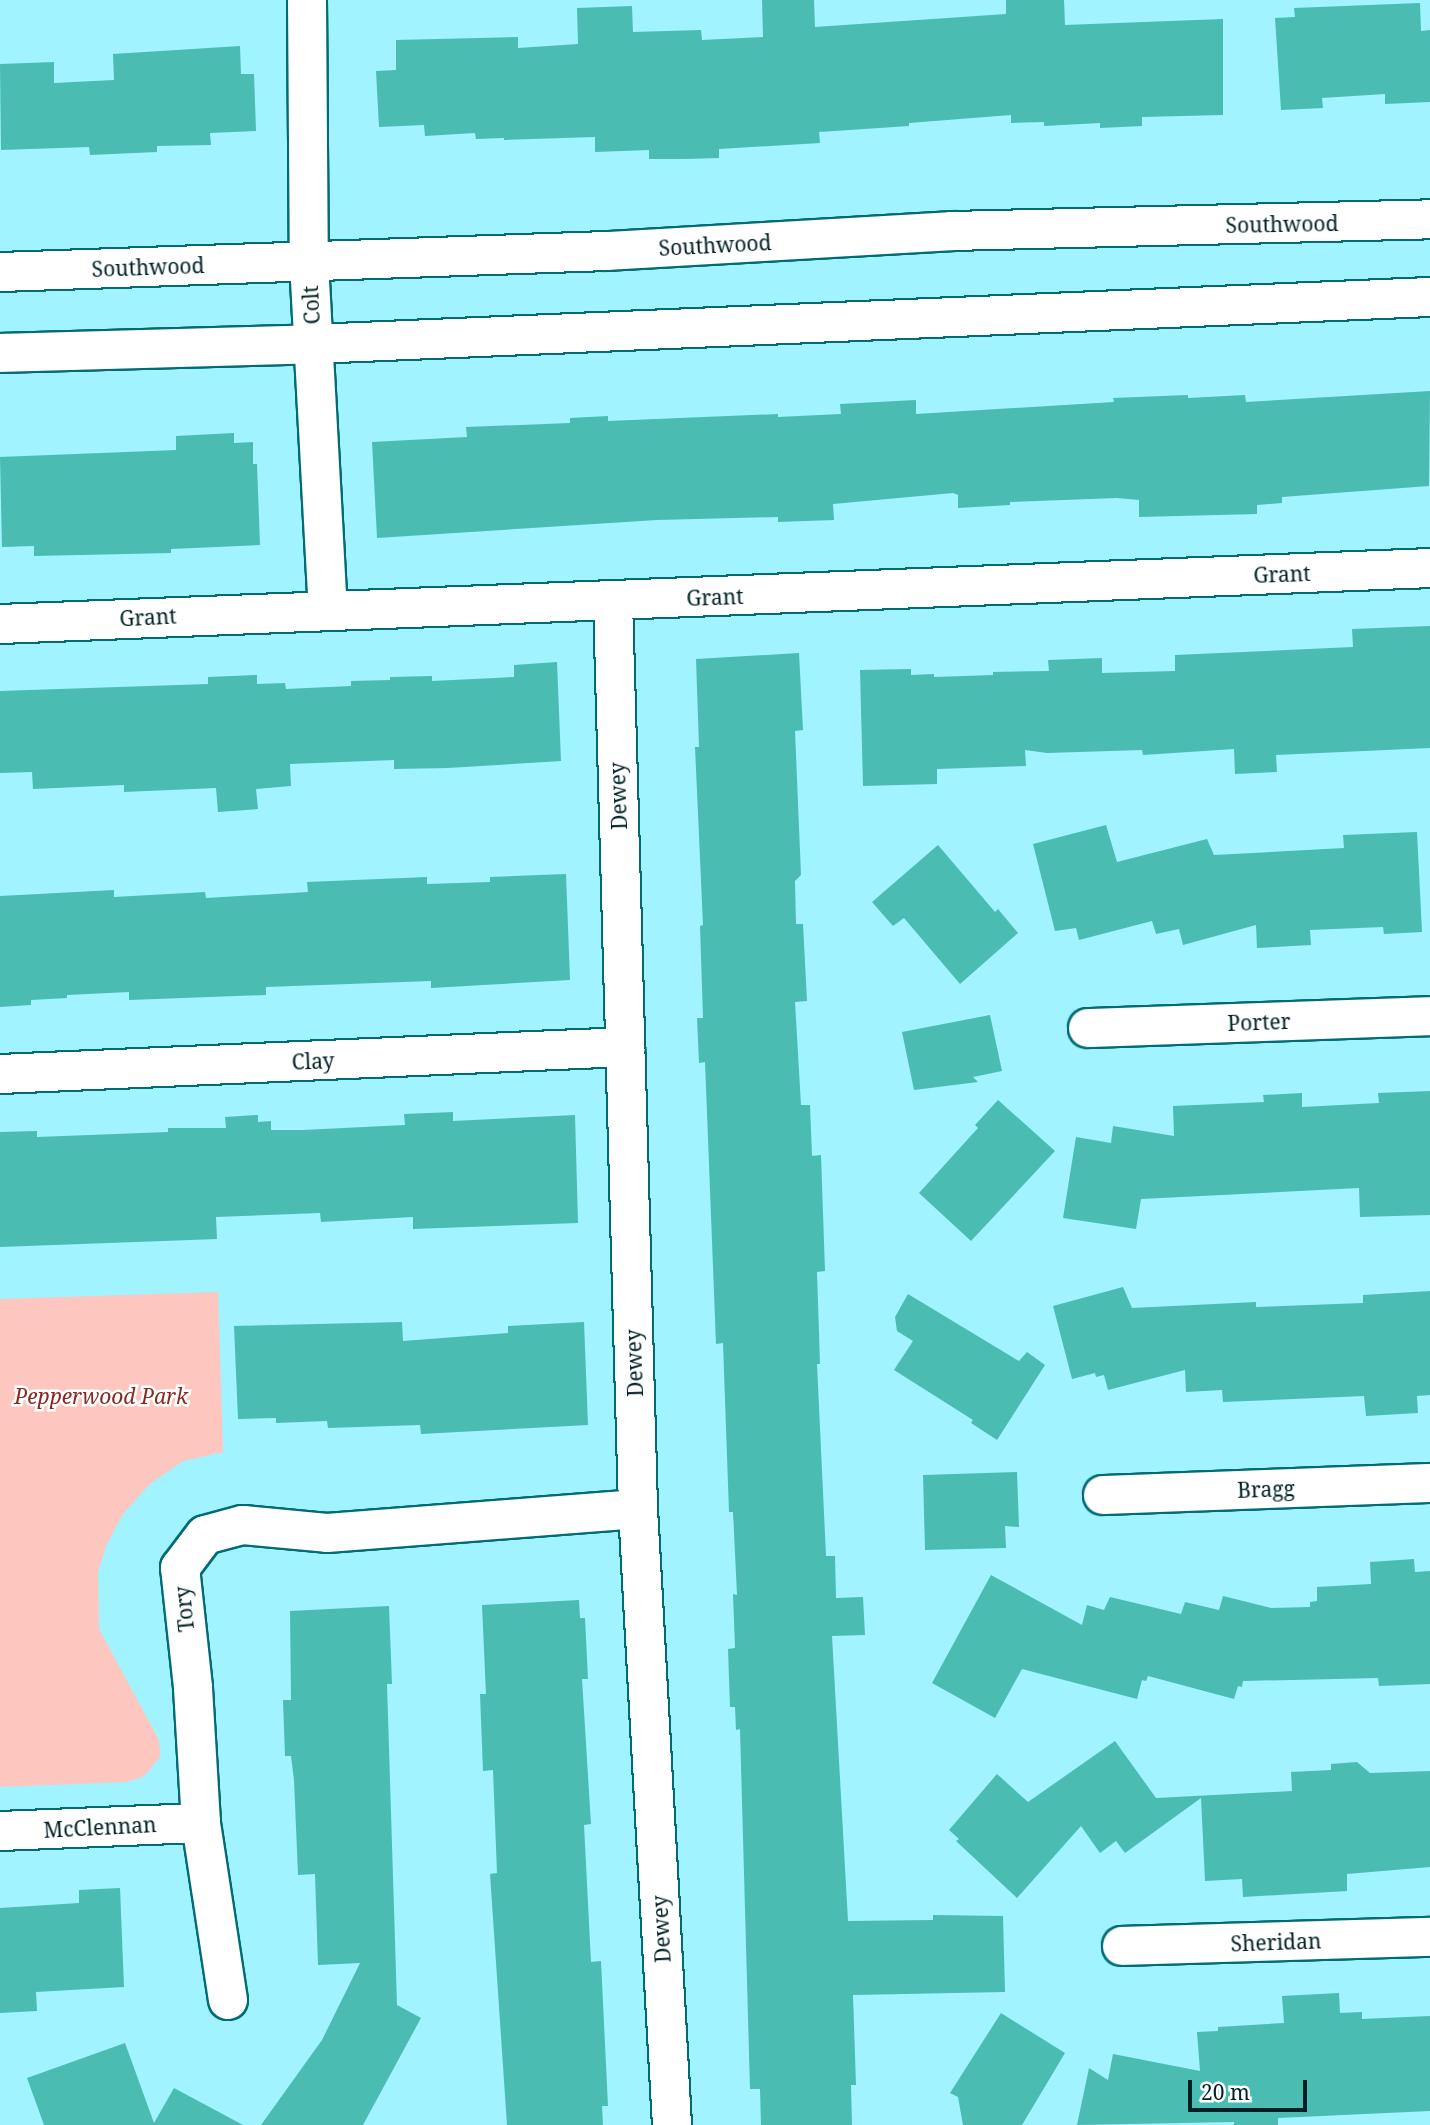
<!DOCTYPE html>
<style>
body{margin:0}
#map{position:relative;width:1430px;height:2125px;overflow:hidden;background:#a0f3ff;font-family:"Noto Serif",serif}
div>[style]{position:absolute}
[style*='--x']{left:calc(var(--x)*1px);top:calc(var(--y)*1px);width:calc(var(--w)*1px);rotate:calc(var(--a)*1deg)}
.green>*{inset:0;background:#fdc6bf}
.building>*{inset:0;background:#4abcb2}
.roads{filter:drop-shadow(2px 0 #016b76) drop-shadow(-2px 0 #016b76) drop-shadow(0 2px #016b76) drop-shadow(0 -2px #016b76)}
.street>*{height:38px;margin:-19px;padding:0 19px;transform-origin:19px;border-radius:19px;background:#fff}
.secondary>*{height:38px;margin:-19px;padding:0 19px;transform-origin:19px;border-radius:19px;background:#fff}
span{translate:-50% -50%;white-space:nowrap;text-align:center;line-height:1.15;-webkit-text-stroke:5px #fff;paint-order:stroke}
.street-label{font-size:21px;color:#002025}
.park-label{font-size:21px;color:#862923;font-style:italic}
.scale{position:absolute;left:1188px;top:2080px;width:119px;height:32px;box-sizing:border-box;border:4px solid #002025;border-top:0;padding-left:9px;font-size:21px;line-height:24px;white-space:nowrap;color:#002025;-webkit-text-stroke:5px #fff;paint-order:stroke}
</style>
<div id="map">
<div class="green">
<div style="clip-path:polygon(218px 1292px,223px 1452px,183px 1461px,150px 1484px,123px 1514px,107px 1544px,98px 1572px,99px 1629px,159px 1740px,160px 1757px,143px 1777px,126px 1782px,0 1787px,0 1299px)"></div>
</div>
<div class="building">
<div style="clip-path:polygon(762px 0,814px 0,815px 27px,1006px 14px,1006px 0,1064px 0,1065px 25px,1223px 19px,1223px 115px,1142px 117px,1142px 126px,1100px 128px,1100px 123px,1044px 126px,1044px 122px,1011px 123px,1011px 115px,909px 123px,909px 126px,819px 132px,820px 143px,719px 149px,719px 158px,684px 159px,649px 159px,649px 150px,595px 152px,595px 137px,504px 140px,504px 138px,476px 139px,475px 133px,425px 136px,424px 125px,379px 127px,376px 71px,396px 70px,396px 40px,518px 37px,518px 48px,578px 44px,577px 8px,632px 6px,633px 32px,701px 30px,702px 40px,763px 37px)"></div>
<div style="clip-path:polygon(1420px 3px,1421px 31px,1430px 30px,1430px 102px,1385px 104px,1385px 94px,1322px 98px,1323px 108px,1281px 110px,1275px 18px,1295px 17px,1294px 8px)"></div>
<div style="clip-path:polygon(240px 46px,241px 74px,254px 74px,256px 131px,210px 133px,211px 145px,157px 146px,157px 152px,90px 155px,89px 147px,1px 150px,0 64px,54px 62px,54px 83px,114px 80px,113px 54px)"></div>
<div style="clip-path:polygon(1430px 391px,1429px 486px,1282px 497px,1282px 503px,1257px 505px,1257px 514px,1139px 517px,1139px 500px,1117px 498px,1010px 502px,1010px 505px,958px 508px,958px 495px,953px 493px,833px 504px,834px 520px,778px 522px,778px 517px,657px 520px,377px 538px,372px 442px,467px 437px,466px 427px,570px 423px,570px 418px,608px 416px,608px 421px,778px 414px,778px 417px,841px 414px,840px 404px,916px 400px,916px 414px,1114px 402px,1113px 398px,1188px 395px,1188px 398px,1245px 395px,1246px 402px)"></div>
<div style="clip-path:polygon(234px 433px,234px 443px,253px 442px,253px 464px,257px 464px,260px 545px,171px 549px,171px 553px,34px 556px,34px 546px,2px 547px,0 457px,176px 450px,176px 436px)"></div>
<div style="clip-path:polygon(1430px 626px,1430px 748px,1276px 755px,1277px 772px,1235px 774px,1234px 749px,1143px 755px,1142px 750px,1047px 753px,1025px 750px,1026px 766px,937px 769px,937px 784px,863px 786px,860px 670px,911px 669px,911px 675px,934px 674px,934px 677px,993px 675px,993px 672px,1049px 671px,1048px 660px,1102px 658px,1102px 673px,1175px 671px,1175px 655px,1353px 647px,1352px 629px)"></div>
<div style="clip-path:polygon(799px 653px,803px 730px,795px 731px,801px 875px,795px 881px,796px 924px,803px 924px,807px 1001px,795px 1002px,801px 1105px,810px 1105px,812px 1156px,821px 1155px,825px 1271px,817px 1272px,820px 1364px,817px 1364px,826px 1556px,835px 1556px,836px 1598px,863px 1597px,865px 1635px,832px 1636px,848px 1921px,933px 1920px,933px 1915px,1003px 1916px,1005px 1992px,853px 1995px,856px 2085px,851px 2085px,852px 2125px,761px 2125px,760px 2089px,750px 2089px,740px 1729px,736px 1730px,735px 1707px,730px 1707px,728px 1649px,735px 1648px,733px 1594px,737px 1595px,733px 1512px,729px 1512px,723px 1343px,716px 1344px,705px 1062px,699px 1063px,697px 1018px,703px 1018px,700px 926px,703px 925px,695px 747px,699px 747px,696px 659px)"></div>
<div style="clip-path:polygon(557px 662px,561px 761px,448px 768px,394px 769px,394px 760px,290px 764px,291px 786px,256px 789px,258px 809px,218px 812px,216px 788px,124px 792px,124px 785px,33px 789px,32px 772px,0 773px,0 691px,208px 684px,208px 677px,257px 675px,257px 684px,285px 683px,286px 689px,351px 686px,351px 681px,390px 680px,390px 677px,432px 676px,432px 681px,514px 677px,514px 665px)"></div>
<div style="clip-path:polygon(1106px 825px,1117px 862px,1207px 839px,1214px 855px,1344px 848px,1343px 835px,1417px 832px,1422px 932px,1384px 934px,1383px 927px,1310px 930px,1311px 945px,1257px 948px,1256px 925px,1183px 945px,1179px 929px,1156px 934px,1152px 921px,1079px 940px,1076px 928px,1055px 931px,1033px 844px)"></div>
<div style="clip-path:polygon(938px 845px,995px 912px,998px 909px,1018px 933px,960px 984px,904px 918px,893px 926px,872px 902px)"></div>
<div style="clip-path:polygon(566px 874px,570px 980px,431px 988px,431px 981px,266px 987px,266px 995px,129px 1000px,129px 992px,67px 995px,67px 998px,31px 1000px,31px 1005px,0 1007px,0 896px,114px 890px,114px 897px,205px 892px,206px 898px,308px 892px,307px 882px,427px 877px,427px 884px,490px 882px,490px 877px)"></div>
<div style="clip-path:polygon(990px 1015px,1002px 1071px,973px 1077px,978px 1082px,914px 1090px,902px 1032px)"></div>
<div style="clip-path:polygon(1430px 1091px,1430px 1215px,1360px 1217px,1359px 1188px,1141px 1199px,1136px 1229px,1063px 1218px,1076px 1137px,1111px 1143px,1113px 1126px,1174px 1136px,1173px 1106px,1264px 1102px,1263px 1095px,1302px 1093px,1302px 1107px,1379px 1103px,1378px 1093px)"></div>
<div style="clip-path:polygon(998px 1100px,1055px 1151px,971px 1241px,919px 1193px,978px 1128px,975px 1125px)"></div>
<div style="clip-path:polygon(453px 1112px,453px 1121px,575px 1115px,578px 1223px,413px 1229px,413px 1217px,321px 1222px,320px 1213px,216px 1217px,217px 1239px,0 1247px,0 1132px,37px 1131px,37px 1137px,168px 1132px,168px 1128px,226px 1128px,225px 1117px,258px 1115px,258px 1122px,271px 1121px,271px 1130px,303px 1130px,405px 1125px,404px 1114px)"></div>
<div style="clip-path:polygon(1123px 1287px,1132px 1308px,1256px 1302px,1256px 1307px,1363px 1303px,1363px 1295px,1430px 1291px,1430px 1395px,1417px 1396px,1418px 1413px,1366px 1416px,1364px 1396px,1223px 1402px,1222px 1390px,1186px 1392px,1185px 1370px,1108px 1390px,1104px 1375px,1096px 1377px,1095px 1373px,1072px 1379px,1053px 1306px)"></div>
<div style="clip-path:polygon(908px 1294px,1019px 1361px,1027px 1352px,1045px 1365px,997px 1440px,971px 1423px,973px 1420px,894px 1370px,913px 1341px,897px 1331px,895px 1317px)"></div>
<div style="clip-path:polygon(402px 1322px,403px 1341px,508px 1333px,508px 1326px,584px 1322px,588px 1425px,421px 1434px,420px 1425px,328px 1428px,327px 1421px,276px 1423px,276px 1418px,238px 1419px,234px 1326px)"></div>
<div style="clip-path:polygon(1017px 1472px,1019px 1527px,1005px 1526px,1006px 1548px,925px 1550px,923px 1475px)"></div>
<div style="clip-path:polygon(1414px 1559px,1415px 1572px,1430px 1571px,1430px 1684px,1379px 1686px,1378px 1678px,1243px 1681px,1242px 1687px,1238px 1686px,1234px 1699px,1148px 1676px,1146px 1681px,1142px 1680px,1137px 1699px,1022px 1669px,995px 1718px,932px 1683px,991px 1575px,1082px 1625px,1087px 1605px,1104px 1610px,1110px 1597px,1181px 1614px,1185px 1602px,1219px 1610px,1223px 1596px,1271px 1608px,1310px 1607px,1310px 1602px,1317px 1601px,1317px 1587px,1371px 1584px,1370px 1562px)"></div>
<div style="clip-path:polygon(579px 1600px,580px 1618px,585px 1618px,588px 1679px,582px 1679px,591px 1824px,584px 1825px,591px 1962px,601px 1961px,608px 2106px,602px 2106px,603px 2125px,507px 2125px,490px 1874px,497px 1873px,493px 1770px,483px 1771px,480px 1694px,486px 1694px,482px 1605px)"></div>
<div style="clip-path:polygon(389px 1606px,392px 1684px,387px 1684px,397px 2005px,421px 2018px,363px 2125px,261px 2125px,322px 2040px,360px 1963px,318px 1965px,315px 1874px,298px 1875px,294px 1780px,291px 1756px,285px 1756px,283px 1700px,291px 1700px,290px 1611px)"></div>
<div style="clip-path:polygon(1115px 1741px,1156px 1798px,1292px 1791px,1291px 1772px,1331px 1770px,1331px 1764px,1357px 1762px,1370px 1773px,1430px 1771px,1430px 1867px,1347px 1874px,1347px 1891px,1243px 1897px,1242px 1879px,1205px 1881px,1201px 1798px,1125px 1853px,1116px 1841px,1100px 1853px,1081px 1826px,1017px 1898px,956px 1841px,959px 1839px,949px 1830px,997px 1774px,1028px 1802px)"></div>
<div style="clip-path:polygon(120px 1888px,124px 1987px,36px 1992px,37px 2011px,0 2013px,0 1908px,79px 1903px,79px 1890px)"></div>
<div style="clip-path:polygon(1339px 1993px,1340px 2013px,1362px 2012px,1362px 2019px,1430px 2016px,1430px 2111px,1278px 2118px,1278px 2125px,1234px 2125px,1234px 2122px,1077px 2125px,1089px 2068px,1108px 2080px,1113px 2054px,1200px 2071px,1197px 2032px,1218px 2031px,1218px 2027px,1284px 2023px,1282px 1996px)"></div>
<div style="clip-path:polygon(1001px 2013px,1065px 2053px,1022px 2125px,963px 2125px,958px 2097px,950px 2093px)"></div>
<div style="clip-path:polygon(125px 2043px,154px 2123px,174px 2088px,243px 2125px,44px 2125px,27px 2078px)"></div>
</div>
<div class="roads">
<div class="street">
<div style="--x:307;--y:0;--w:262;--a:89.6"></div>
<div style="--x:309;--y:262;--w:348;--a:86.9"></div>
<div style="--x:613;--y:601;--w:908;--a:88.42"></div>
<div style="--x:638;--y:1509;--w:617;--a:86.84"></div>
<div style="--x:0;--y:624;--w:1431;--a:-2.24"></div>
<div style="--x:1088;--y:1028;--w:342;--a:-2"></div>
<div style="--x:0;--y:1074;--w:626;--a:-2.47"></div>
<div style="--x:1103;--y:1495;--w:327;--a:-2.1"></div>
<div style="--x:0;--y:1831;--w:201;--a:-2.3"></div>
<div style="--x:1122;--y:1946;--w:308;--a:-1.7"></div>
<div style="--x:228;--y:2000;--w:179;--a:-98.7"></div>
<div style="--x:201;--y:1823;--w:136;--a:-93.4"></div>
<div style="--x:193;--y:1687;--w:120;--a:-96.2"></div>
<div style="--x:180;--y:1568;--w:41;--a:-52.9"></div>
<div style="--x:205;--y:1535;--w:39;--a:-15"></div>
<div style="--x:243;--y:1525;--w:84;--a:5.4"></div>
<div style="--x:327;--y:1533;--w:312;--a:-4.4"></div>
</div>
<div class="secondary">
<div style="--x:0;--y:272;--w:607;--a:-1.98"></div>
<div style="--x:607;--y:251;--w:346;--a:-3.3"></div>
<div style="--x:952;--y:231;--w:478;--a:-1.4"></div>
<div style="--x:0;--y:353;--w:313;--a:-1.6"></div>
<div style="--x:313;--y:344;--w:1118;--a:-2.41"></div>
</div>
</div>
<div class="street-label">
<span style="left:1282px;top:224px;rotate:-1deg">Southwood</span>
<span style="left:715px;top:245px;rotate:-3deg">Southwood</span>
<span style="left:148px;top:267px;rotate:-2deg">Southwood</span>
<span style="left:311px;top:305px;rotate:-93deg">Colt</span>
<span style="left:1282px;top:574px;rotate:-2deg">Grant</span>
<span style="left:715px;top:597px;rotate:-2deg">Grant</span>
<span style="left:148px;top:617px;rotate:-3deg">Grant</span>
<span style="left:618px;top:796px;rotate:-92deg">Dewey</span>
<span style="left:1259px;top:1022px;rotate:-2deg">Porter</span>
<span style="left:313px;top:1061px;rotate:-2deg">Clay</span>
<span style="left:634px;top:1363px;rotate:-92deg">Dewey</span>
<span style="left:1266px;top:1489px;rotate:-2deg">Bragg</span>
<span style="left:184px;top:1609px;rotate:-96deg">Tory</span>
<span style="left:100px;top:1827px;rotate:-3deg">McClennan</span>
<span style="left:661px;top:1929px;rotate:-93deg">Dewey</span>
<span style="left:1276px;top:1942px;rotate:-2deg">Sheridan</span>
</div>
<div class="park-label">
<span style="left:101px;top:1396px">Pepperwood Park</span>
</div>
<div class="scale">20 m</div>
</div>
